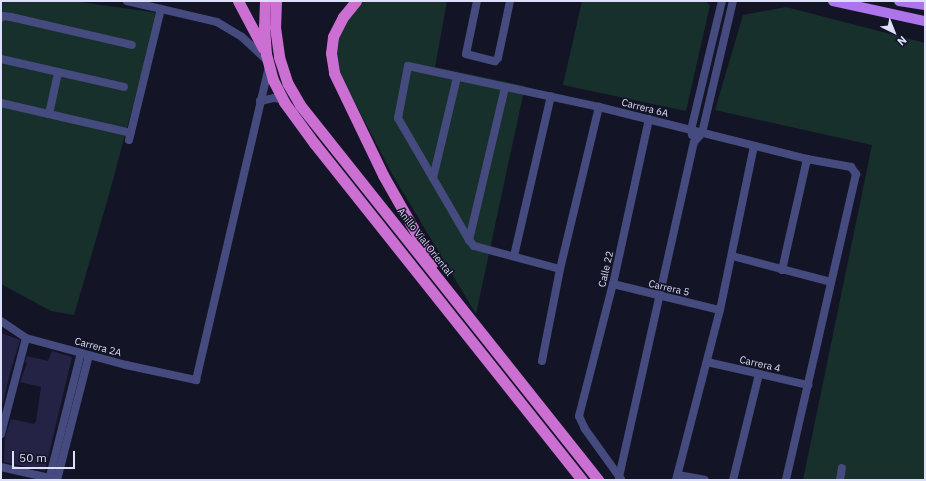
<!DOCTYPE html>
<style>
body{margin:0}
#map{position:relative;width:926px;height:481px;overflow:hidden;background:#141427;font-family:"IBM Plex Sans",sans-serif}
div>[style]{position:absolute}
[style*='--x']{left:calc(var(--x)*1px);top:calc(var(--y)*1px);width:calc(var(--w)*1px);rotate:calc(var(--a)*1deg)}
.green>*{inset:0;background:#17302c}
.building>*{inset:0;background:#242245}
.minor>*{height:8px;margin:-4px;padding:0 4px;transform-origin:4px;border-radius:4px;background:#454b7f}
.primary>*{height:10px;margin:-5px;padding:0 5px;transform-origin:5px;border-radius:5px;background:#ae74eb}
.trunk>*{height:11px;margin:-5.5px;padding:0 5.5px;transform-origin:5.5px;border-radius:5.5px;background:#cc6fd2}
span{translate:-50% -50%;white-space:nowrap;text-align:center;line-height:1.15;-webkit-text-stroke:3px #141427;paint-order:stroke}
.street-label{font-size:10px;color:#dedffa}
.frame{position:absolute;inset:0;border:2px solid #dedffa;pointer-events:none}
.north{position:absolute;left:874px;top:12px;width:40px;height:40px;-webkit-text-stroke:3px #141427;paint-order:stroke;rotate:137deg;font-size:11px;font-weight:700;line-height:16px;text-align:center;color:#dedffa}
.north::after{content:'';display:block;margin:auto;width:14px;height:18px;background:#dedffa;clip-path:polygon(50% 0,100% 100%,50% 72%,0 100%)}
.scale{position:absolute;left:12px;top:451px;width:63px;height:18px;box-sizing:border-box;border:2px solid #dedffa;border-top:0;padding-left:5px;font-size:12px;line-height:14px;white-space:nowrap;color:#dedffa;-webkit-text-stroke:3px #141427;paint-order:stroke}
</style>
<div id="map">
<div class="green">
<div style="clip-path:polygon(1px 1px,73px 1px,158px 13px,108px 198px,74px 315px,51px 311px,1px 284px)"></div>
<div style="clip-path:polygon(363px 1px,447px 1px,435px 67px,525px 86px,476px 314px,392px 174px,334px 62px,340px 30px)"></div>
<div style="clip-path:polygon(582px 1px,705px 1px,710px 5px,686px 111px,563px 85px)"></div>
<div style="clip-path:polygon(786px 7px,925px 43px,925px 480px,803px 480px,872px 145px,715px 110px,743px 15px)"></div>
</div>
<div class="building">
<div style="clip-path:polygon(1px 333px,20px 340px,10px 373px,3px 403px,1px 403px)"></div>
<div style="clip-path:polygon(52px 351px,72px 357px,45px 471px,4px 462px,5px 437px,11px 419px,34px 424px,36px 421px,41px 387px,20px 382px,27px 363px,25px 362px,27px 356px,48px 361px)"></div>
</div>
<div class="minor">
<div style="--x:127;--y:1;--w:92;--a:13.1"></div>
<div style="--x:217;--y:22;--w:29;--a:31"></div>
<div style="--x:242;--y:37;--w:34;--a:43"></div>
<div style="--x:477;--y:1;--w:54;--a:101.7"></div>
<div style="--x:466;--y:54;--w:30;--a:14"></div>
<div style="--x:495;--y:61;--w:4;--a:-45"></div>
<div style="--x:498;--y:58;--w:58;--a:-78.1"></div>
<div style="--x:1;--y:18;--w:3;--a:-45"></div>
<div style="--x:3;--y:16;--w:8;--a:7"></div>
<div style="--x:11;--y:17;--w:124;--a:13"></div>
<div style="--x:1;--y:59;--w:126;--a:12.8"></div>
<div style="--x:260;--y:101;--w:14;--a:-12"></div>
<div style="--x:274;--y:98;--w:8;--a:7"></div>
<div style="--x:1;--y:103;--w:133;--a:13"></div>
<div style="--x:49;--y:114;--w:42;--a:-77.6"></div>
<div style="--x:692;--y:135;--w:5;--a:-101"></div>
<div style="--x:691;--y:130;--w:133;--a:-76.5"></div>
<div style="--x:129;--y:140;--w:135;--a:-76.3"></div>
<div style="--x:433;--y:178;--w:104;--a:-76.6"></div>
<div style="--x:469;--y:240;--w:156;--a:-76.7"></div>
<div style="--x:514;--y:256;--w:164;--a:-77"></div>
<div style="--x:732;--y:256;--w:102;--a:14.7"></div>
<div style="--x:560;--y:269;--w:89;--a:-165"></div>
<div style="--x:474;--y:246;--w:8;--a:-130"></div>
<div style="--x:469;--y:240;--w:141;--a:-120.2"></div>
<div style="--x:398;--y:118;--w:53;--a:-79.1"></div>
<div style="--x:408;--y:66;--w:195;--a:12.1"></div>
<div style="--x:599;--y:107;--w:214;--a:14"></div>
<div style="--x:807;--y:159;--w:45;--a:10.3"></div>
<div style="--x:851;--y:167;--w:9;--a:54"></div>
<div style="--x:856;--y:174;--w:314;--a:102.9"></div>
<div style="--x:782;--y:270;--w:114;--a:-77.3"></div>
<div style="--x:613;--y:284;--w:110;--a:13.7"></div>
<div style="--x:1;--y:321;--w:30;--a:34"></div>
<div style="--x:26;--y:338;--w:104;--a:15.1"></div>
<div style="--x:126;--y:365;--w:72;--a:12.1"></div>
<div style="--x:196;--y:380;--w:322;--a:-76.9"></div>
<div style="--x:542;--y:361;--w:94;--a:-78.9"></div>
<div style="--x:560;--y:269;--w:167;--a:-76.5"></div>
<div style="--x:707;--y:362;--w:104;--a:12.8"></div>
<div style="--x:1;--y:434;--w:99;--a:-75.4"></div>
<div style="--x:1;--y:467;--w:54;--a:12.8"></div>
<div style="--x:678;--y:475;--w:27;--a:10"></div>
<div style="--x:619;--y:477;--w:343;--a:-77.4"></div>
<div style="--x:694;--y:142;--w:12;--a:-48"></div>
<div style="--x:702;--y:133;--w:136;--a:-76.8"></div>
<div style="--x:621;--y:479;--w:62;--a:-125.8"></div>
<div style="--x:585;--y:429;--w:14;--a:-115"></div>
<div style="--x:579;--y:416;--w:136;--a:-75.6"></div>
<div style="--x:613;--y:284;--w:169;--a:-77.7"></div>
<div style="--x:49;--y:480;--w:131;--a:-75.9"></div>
<div style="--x:57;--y:480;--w:129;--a:-75.6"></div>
<div style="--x:676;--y:480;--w:176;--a:-75.5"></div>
<div style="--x:720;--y:310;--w:167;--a:-78.3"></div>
<div style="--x:733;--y:480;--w:109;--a:-76.2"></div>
<div style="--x:840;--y:480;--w:12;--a:-81"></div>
</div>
<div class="primary">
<div style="--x:833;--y:1;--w:94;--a:12.3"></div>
<div style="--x:899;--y:1;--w:26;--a:9"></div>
</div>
<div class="trunk">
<div style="--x:238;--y:1;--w:53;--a:62"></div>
<div style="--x:265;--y:1;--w:25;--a:92"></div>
<div style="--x:264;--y:26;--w:28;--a:86"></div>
<div style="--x:266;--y:54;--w:27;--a:75"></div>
<div style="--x:273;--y:80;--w:25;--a:63"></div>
<div style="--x:284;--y:102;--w:51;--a:53.8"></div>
<div style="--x:314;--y:143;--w:431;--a:51.5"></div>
<div style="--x:276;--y:1;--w:26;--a:92"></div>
<div style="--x:275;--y:27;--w:30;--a:82"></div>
<div style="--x:279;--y:57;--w:28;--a:72"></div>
<div style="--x:288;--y:84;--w:24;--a:60"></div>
<div style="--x:300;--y:105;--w:479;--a:51.5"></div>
<div style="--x:356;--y:1;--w:21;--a:129"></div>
<div style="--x:343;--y:17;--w:22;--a:117"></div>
<div style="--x:333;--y:37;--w:16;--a:97"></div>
<div style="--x:331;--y:53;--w:20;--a:81"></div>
<div style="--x:334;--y:73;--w:113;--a:64.3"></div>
<div style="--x:383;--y:175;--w:101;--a:60.4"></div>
</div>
<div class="street-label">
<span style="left:645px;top:108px;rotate:14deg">Carrera 6A</span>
<span style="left:425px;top:242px;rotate:52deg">Anillo Vial Oriental</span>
<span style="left:606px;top:269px;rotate:-77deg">Calle 22</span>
<span style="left:669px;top:288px;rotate:13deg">Carrera 5</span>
<span style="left:98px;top:347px;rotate:15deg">Carrera 2A</span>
<span style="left:760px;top:364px;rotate:13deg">Carrera 4</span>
</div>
<div class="frame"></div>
<div class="north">N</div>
<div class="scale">50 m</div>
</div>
